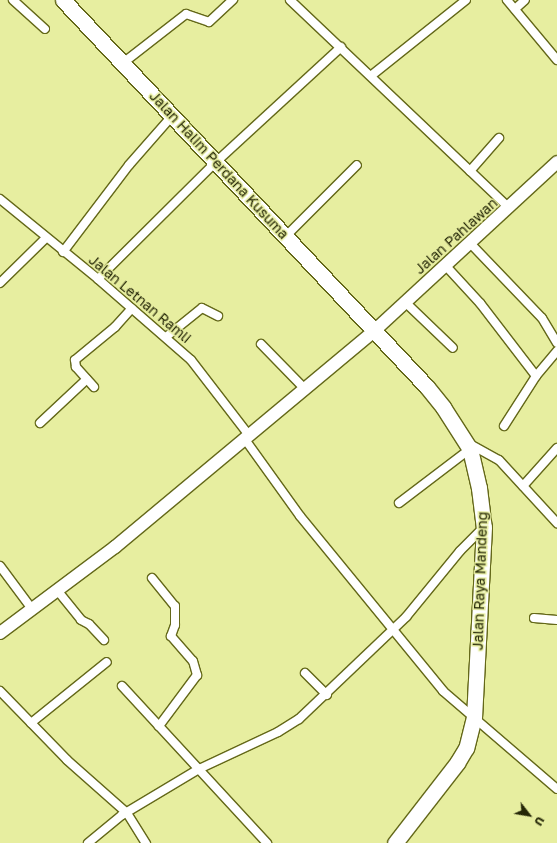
<!DOCTYPE html>
<style>
body{margin:0}
#map{position:relative;width:557px;height:843px;overflow:hidden;background:#e7eea0;font-family:"Golos Text",sans-serif}
div>[style]{position:absolute}
[style*='--x']{left:calc(var(--x)*1px);top:calc(var(--y)*1px);width:calc(var(--w)*1px);rotate:calc(var(--a)*1deg)}
.roads{filter:drop-shadow(1px 0 #646819) drop-shadow(-1px 0 #646819) drop-shadow(0 1px #646819) drop-shadow(0 -1px #646819)}
.street>*{height:8px;margin:-4px;padding:0 4px;transform-origin:4px;border-radius:4px;background:#fff}
.secondary>*{height:12px;margin:-6px;padding:0 6px;transform-origin:6px;border-radius:6px;background:#fff}
.highway>*{height:15px;margin:-7.5px;padding:0 7.5px;transform-origin:7.5px;border-radius:7.5px;background:#fff}
span{translate:-50% -50%;white-space:nowrap;text-align:center;line-height:1.15;-webkit-text-stroke:3px #e7eea0;paint-order:stroke}
.street-label{font-size:14px;color:#252707}
.north{position:absolute;left:509px;top:795px;width:40px;height:40px;-webkit-text-stroke:3px #e7eea0;paint-order:stroke;rotate:121deg;font-size:11px;font-weight:700;line-height:16px;text-align:center;color:#252707}
.north::after{content:'';display:block;margin:auto;width:14px;height:18px;background:#252707;clip-path:polygon(50% 0,100% 100%,50% 72%,0 100%)}
</style>
<div id="map">
<div class="roads">
<div class="street">
<div style="--x:13;--y:0;--w:43;--a:42.2"></div>
<div style="--x:290;--y:0;--w:302;--a:43.5"></div>
<div style="--x:507;--y:0;--w:78;--a:50.2"></div>
<div style="--x:515;--y:9;--w:13;--a:-42"></div>
<div style="--x:123;--y:63;--w:80;--a:-37.9"></div>
<div style="--x:186;--y:14;--w:24;--a:19"></div>
<div style="--x:209;--y:22;--w:33;--a:-43"></div>
<div style="--x:372;--y:75;--w:120;--a:-38.6"></div>
<div style="--x:470;--y:171;--w:44;--a:-48.7"></div>
<div style="--x:0;--y:199;--w:127;--a:39.2"></div>
<div style="--x:98;--y:279;--w:123;--a:41.1"></div>
<div style="--x:191;--y:360;--w:93;--a:52.4"></div>
<div style="--x:286;--y:236;--w:100;--a:-45"></div>
<div style="--x:469;--y:242;--w:105;--a:46.2"></div>
<div style="--x:542;--y:318;--w:29;--a:59"></div>
<div style="--x:63;--y:252;--w:109;--a:-52.8"></div>
<div style="--x:129;--y:165;--w:67;--a:-48.7"></div>
<div style="--x:445;--y:265;--w:52;--a:47.4"></div>
<div style="--x:480;--y:303;--w:92;--a:52.5"></div>
<div style="--x:98;--y:279;--w:166;--a:-44.8"></div>
<div style="--x:216;--y:162;--w:170;--a:-42.6"></div>
<div style="--x:0;--y:283;--w:64;--a:-44.4"></div>
<div style="--x:405;--y:302;--w:66;--a:43.8"></div>
<div style="--x:166;--y:337;--w:46;--a:-38.9"></div>
<div style="--x:202;--y:308;--w:18;--a:27"></div>
<div style="--x:261;--y:344;--w:62;--a:45.7"></div>
<div style="--x:94;--y:387;--w:27;--a:-132"></div>
<div style="--x:76;--y:367;--w:7;--a:-98"></div>
<div style="--x:75;--y:360;--w:52;--a:-39.5"></div>
<div style="--x:115;--y:327;--w:25;--a:-48"></div>
<div style="--x:40;--y:423;--w:64;--a:-43.1"></div>
<div style="--x:504;--y:426;--w:59;--a:-57.4"></div>
<div style="--x:536;--y:376;--w:33;--a:-50"></div>
<div style="--x:244;--y:438;--w:96;--a:54.3"></div>
<div style="--x:300;--y:516;--w:226;--a:50.7"></div>
<div style="--x:443;--y:691;--w:150;--a:40.7"></div>
<div style="--x:468;--y:443;--w:35;--a:29"></div>
<div style="--x:499;--y:460;--w:86;--a:47.4"></div>
<div style="--x:523;--y:486;--w:51;--a:-48.2"></div>
<div style="--x:399;--y:503;--w:89;--a:-37.3"></div>
<div style="--x:0;--y:566;--w:54;--a:53.3"></div>
<div style="--x:152;--y:578;--w:36;--a:51"></div>
<div style="--x:175;--y:606;--w:19;--a:90"></div>
<div style="--x:175;--y:625;--w:12;--a:110"></div>
<div style="--x:171;--y:636;--w:33;--a:49"></div>
<div style="--x:193;--y:661;--w:15;--a:74"></div>
<div style="--x:197;--y:675;--w:64;--a:126.7"></div>
<div style="--x:57;--y:590;--w:38;--a:51"></div>
<div style="--x:81;--y:620;--w:9;--a:27"></div>
<div style="--x:89;--y:624;--w:22;--a:47"></div>
<div style="--x:534;--y:618;--w:23;--a:5"></div>
<div style="--x:305;--y:673;--w:31;--a:45"></div>
<div style="--x:122;--y:686;--w:214;--a:47.3"></div>
<div style="--x:0;--y:691;--w:96;--a:45.8"></div>
<div style="--x:67;--y:760;--w:80;--a:41.5"></div>
<div style="--x:127;--y:813;--w:36;--a:58"></div>
<div style="--x:31;--y:723;--w:97;--a:-38.8"></div>
<div style="--x:88;--y:843;--w:44;--a:-39.5"></div>
<div style="--x:122;--y:815;--w:90;--a:-30.9"></div>
<div style="--x:199;--y:769;--w:87;--a:-25.1"></div>
<div style="--x:278;--y:732;--w:25;--a:-32"></div>
<div style="--x:299;--y:719;--w:148;--a:-43.6"></div>
<div style="--x:406;--y:617;--w:85;--a:-50.7"></div>
<div style="--x:460;--y:551;--w:33;--a:-45"></div>
</div>
<div class="secondary">
<div style="--x:0;--y:633;--w:144;--a:-36.8"></div>
<div style="--x:115;--y:547;--w:337;--a:-39.8"></div>
<div style="--x:374;--y:331;--w:249;--a:-42.7"></div>
</div>
<div class="highway">
<div style="--x:63;--y:0;--w:531;--a:46.75"></div>
<div style="--x:427;--y:387;--w:26;--a:51"></div>
<div style="--x:443;--y:407;--w:50;--a:57.3"></div>
<div style="--x:470;--y:449;--w:40;--a:77"></div>
<div style="--x:479;--y:488;--w:39;--a:83"></div>
<div style="--x:484;--y:527;--w:190;--a:93"></div>
<div style="--x:474;--y:717;--w:32;--a:104"></div>
<div style="--x:466;--y:748;--w:17;--a:121"></div>
<div style="--x:457;--y:763;--w:101;--a:127.8"></div>
</div>
</div>
<div class="street-label">
<span style="left:219px;top:165px;rotate:47deg">Jalan Halim Perdana Kusuma</span>
<span style="left:456px;top:236px;rotate:-42deg">Jalan Pahlawan</span>
<span style="left:140px;top:299px;rotate:40deg">Jalan Letnan Ramli</span>
<span style="left:480px;top:581px;rotate:-88deg">Jalan Raya Mandeng</span>
</div>
<div class="north">U</div>
</div>
